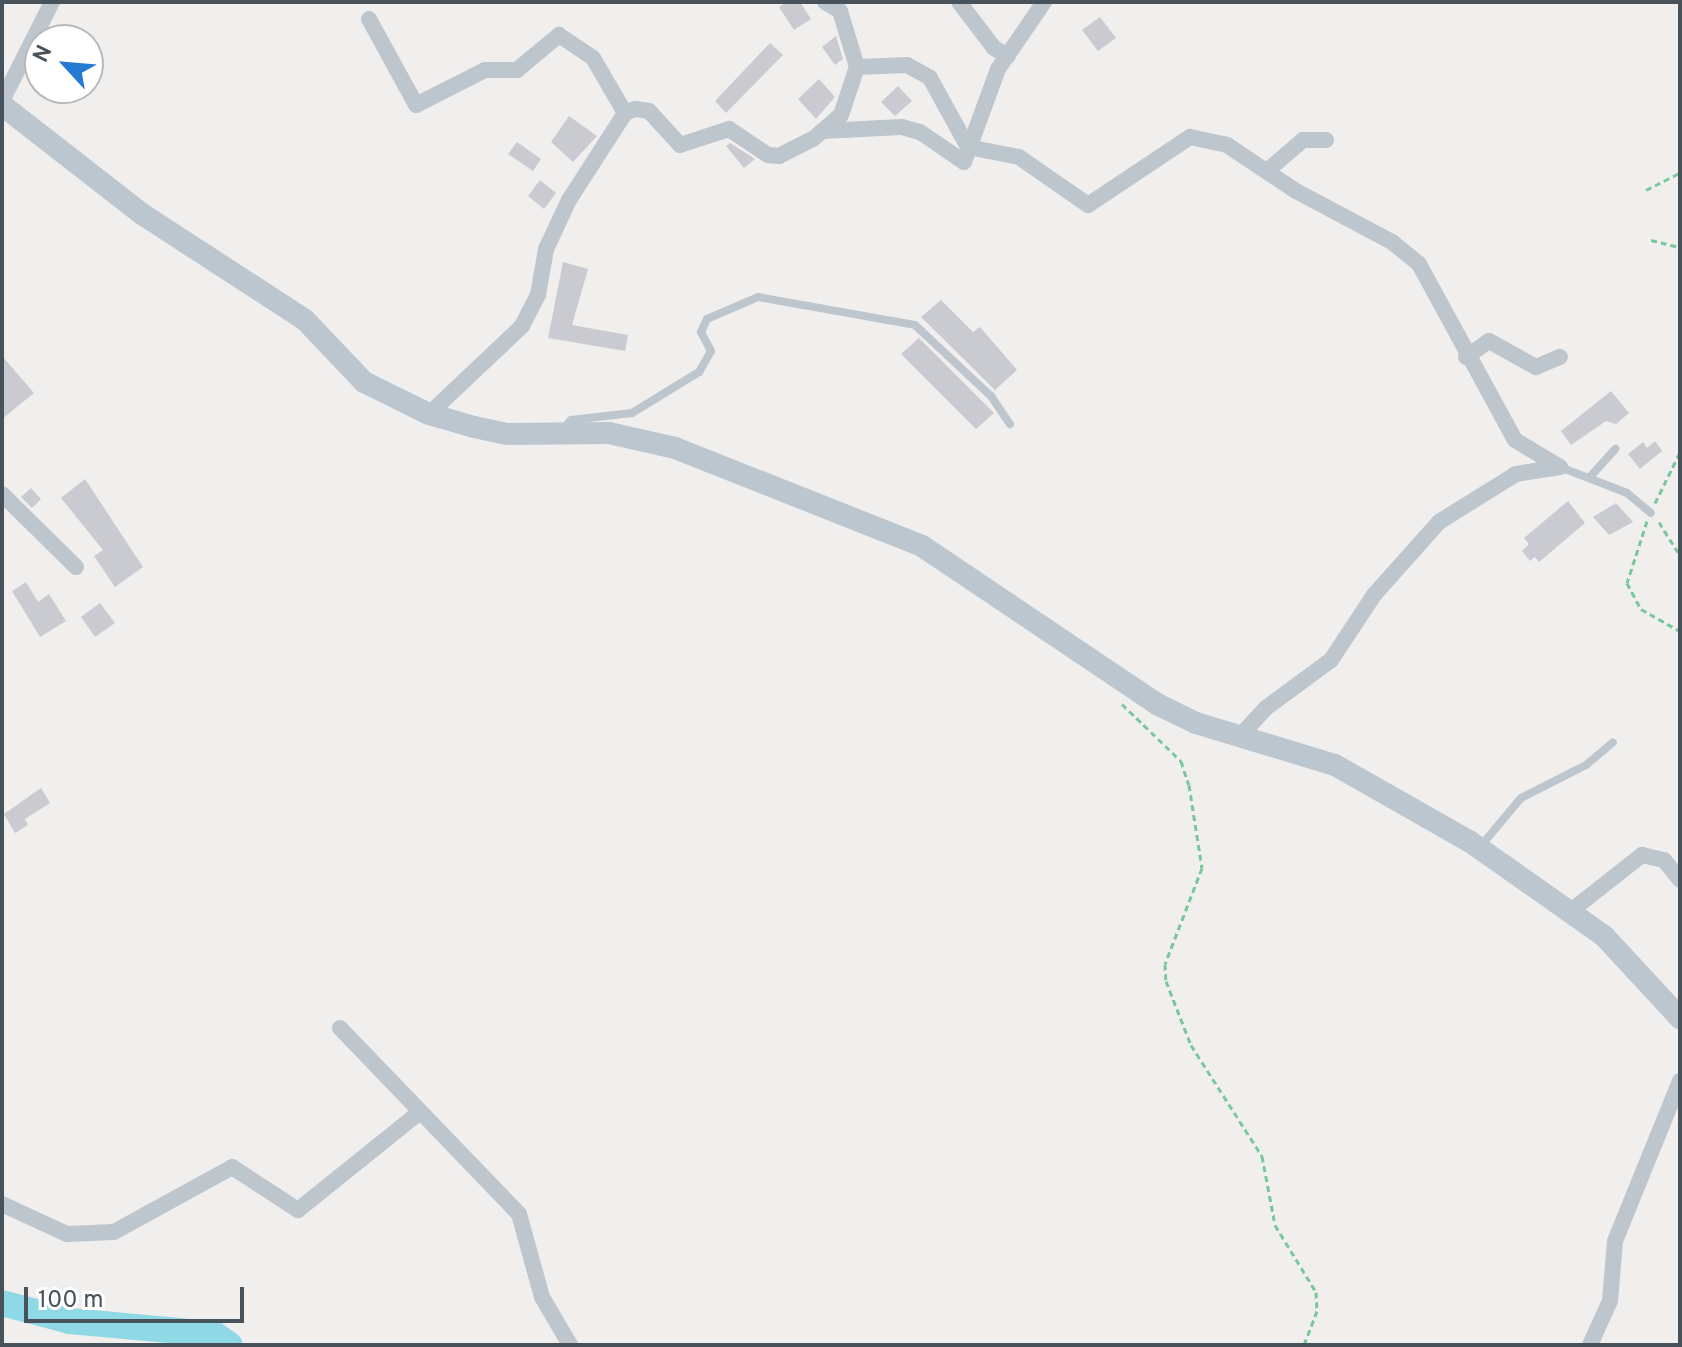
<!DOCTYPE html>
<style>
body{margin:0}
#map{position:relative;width:1682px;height:1347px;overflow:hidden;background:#f1eeee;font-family:Overpass,sans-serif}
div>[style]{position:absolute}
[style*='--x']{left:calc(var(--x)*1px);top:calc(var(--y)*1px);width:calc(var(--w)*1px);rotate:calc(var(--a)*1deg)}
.river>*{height:26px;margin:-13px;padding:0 13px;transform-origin:13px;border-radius:13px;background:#8fd9e6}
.building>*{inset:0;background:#c9cbd1}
.path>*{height:3px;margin-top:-1.5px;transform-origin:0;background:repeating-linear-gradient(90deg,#79c79c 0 6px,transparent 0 10px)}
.lane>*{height:8px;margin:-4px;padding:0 4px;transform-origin:4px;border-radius:4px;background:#bdc6cc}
.street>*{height:16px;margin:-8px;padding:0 8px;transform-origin:8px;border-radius:8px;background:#bdc6cc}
.secondary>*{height:22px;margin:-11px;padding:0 11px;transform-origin:11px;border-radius:11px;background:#bbc6cf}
span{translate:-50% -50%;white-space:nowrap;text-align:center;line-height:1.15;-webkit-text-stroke:6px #fff;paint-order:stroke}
.frame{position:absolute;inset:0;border:4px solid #48525a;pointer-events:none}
.north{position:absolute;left:24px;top:24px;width:80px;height:80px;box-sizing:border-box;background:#fff;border:2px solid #b6babd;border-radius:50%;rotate:296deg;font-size:22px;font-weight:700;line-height:32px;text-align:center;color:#48525a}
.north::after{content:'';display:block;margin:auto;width:28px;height:36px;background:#257bd4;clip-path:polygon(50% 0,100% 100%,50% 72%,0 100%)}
.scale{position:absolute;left:24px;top:1287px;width:220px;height:36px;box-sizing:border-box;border:4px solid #48525a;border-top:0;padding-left:10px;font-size:24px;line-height:28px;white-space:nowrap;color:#48525a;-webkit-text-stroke:6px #fff;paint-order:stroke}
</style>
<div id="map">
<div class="river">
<div style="--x:2;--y:1303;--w:70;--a:14.8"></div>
<div style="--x:70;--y:1321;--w:145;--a:5.2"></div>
<div style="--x:214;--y:1334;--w:19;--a:35"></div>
</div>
<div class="building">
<div style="clip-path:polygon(786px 2px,800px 2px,811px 19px,794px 30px,779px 7px)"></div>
<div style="clip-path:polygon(1100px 17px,1116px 38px,1098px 51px,1082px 30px)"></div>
<div style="clip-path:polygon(836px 36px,843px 59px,835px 65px,822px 47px)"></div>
<div style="clip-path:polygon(770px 43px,783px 55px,726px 113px,715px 101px)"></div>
<div style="clip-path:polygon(819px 79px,835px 97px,816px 119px,798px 99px)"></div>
<div style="clip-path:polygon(898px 86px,912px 101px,895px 116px,881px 102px)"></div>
<div style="clip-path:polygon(569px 116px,597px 136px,573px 162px,551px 142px)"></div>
<div style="clip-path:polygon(517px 142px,541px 159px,533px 171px,508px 154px)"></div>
<div style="clip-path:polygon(730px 143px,755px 159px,744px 168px,726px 146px)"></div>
<div style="clip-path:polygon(540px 180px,556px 193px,544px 209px,528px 196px)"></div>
<div style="clip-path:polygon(563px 262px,588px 269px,572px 325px,628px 335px,625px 351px,548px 338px)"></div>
<div style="clip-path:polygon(941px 300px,973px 332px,980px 327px,1017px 370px,995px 390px,921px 317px)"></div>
<div style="clip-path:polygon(919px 338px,994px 413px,976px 429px,901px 354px)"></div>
<div style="clip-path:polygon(2px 356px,34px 393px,2px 419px)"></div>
<div style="clip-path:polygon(1611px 391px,1629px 413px,1616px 424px,1606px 421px,1571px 445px,1561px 431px)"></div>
<div style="clip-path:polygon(1655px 441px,1662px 451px,1640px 469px,1628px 454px,1643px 442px,1647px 448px)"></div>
<div style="clip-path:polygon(85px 479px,143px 567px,115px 587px,94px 556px,103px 550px,61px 498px)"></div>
<div style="clip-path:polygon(31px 488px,41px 499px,32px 508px,21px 497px)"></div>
<div style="clip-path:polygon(1568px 501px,1585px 523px,1539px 562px,1535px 557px,1530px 561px,1522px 551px,1529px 544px,1524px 538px)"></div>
<div style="clip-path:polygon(1616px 503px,1633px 522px,1609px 535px,1593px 517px)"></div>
<div style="clip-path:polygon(26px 582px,38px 602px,49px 594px,66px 621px,40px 637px,12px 591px)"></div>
<div style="clip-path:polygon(100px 603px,115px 623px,95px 637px,81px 617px)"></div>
<div style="clip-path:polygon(41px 788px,50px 803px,25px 819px,28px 825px,15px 833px,4px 814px)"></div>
</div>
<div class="path">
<div style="--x:1646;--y:190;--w:38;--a:-27"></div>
<div style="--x:1651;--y:240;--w:30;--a:14"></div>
<div style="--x:1655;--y:503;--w:57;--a:-63.9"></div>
<div style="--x:1647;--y:521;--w:65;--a:107.9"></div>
<div style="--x:1627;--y:583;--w:30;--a:62"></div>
<div style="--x:1641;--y:609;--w:45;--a:29.4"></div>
<div style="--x:1659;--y:522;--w:39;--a:58"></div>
<div style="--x:1122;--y:704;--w:82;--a:44"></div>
<div style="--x:1181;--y:761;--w:25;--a:72"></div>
<div style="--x:1189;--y:785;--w:84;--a:81.1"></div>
<div style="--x:1202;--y:868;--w:103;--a:111.1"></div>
<div style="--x:1165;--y:964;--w:17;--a:87"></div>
<div style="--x:1166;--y:981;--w:69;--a:68.7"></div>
<div style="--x:1191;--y:1045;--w:132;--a:57.4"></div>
<div style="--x:1262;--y:1156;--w:70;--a:79.3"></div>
<div style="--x:1275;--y:1225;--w:79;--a:58.5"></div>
<div style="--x:1316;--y:1292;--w:19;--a:87"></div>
<div style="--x:1317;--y:1311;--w:36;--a:111"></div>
</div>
<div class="lane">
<div style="--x:563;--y:429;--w:12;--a:-48"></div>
<div style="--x:571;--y:420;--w:61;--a:-6.5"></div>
<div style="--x:632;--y:413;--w:79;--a:-31.5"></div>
<div style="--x:699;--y:372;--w:24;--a:-60"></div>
<div style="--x:711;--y:351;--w:21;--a:-118"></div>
<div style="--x:701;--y:332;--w:14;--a:-65"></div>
<div style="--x:707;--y:319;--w:56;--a:-23.3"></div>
<div style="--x:758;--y:297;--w:159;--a:10.1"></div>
<div style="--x:915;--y:325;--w:104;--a:43.1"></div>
<div style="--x:991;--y:396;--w:34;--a:56"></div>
<div style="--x:1560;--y:467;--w:72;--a:21.2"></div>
<div style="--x:1627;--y:493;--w:31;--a:40"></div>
<div style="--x:1590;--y:477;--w:38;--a:-48"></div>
<div style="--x:1480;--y:847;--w:64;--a:-50.1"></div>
<div style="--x:1521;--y:798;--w:73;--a:-26.9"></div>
<div style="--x:1586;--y:765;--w:35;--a:-40"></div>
</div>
<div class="street">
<div style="--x:825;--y:2;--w:17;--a:31"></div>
<div style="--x:840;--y:11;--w:59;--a:73.1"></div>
<div style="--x:959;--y:2;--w:58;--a:52.7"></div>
<div style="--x:994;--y:48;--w:16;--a:30"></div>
<div style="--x:369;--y:19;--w:98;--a:61.3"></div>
<div style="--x:416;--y:105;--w:77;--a:-26.9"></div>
<div style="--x:485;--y:70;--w:32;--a:0"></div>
<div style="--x:517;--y:70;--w:55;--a:-39.8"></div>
<div style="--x:559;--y:35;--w:41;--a:34.1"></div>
<div style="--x:593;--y:58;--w:64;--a:59.8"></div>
<div style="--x:2;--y:101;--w:111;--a:-63.2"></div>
<div style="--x:822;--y:131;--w:80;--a:-2.9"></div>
<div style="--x:902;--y:127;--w:19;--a:16"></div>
<div style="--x:920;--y:132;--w:53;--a:34.3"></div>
<div style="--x:964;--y:162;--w:99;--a:-69.9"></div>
<div style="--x:998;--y:69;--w:81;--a:-55.5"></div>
<div style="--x:1268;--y:170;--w:46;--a:-40.6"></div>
<div style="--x:1303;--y:140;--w:23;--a:0"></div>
<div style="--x:1466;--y:357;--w:28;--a:-35"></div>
<div style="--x:1489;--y:341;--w:54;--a:29"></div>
<div style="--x:1536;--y:367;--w:26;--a:-23"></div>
<div style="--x:429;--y:414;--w:128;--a:-43.4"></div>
<div style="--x:522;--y:326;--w:35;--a:-63"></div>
<div style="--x:538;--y:295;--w:47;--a:-80.1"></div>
<div style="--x:546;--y:249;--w:54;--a:-64.9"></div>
<div style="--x:569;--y:200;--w:103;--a:-57.2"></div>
<div style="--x:625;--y:113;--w:11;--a:-22"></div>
<div style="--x:635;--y:109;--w:14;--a:8"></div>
<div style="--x:649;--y:111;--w:46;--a:47.6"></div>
<div style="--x:680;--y:145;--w:52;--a:-18.1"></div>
<div style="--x:729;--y:129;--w:47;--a:33.7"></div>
<div style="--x:768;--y:155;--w:11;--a:5"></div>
<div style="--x:779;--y:156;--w:38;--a:-27"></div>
<div style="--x:813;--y:139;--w:37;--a:-41"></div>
<div style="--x:841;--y:115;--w:51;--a:-71.6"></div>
<div style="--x:857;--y:67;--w:50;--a:-2.3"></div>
<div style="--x:907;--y:65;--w:26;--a:29"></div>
<div style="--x:930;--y:78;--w:79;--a:61.2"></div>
<div style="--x:968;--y:147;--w:52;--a:11.1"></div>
<div style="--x:1019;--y:157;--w:84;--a:34.8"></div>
<div style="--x:1088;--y:205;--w:123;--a:-33.7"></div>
<div style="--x:1190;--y:137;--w:38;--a:12"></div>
<div style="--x:1227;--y:145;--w:83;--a:33.7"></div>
<div style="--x:1296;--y:191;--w:109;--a:28"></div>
<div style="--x:1392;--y:242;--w:35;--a:39"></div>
<div style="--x:1419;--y:264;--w:200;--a:61.4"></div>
<div style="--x:1515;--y:440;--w:52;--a:31"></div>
<div style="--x:1560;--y:467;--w:45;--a:171"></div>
<div style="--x:1516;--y:474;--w:91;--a:148.1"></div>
<div style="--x:1439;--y:522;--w:98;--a:131.7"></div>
<div style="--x:1374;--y:595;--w:78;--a:123.5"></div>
<div style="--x:1331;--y:660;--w:81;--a:143.6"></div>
<div style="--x:1266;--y:708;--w:40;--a:133"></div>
<div style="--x:2;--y:494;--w:104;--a:44.6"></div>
<div style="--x:1572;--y:910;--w:89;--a:-38.2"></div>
<div style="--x:1642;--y:855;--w:23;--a:13"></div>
<div style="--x:1664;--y:860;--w:26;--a:51"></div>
<div style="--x:340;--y:1028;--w:258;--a:46.1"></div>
<div style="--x:519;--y:1214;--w:86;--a:74.5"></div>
<div style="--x:542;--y:1297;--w:56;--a:59.7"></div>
<div style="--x:2;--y:1204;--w:72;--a:24.8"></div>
<div style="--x:67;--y:1234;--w:47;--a:-2.4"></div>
<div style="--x:114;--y:1232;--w:135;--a:-28.8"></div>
<div style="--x:232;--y:1167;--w:79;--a:33.1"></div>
<div style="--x:298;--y:1210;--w:156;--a:-38.8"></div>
<div style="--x:1590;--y:1345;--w:48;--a:-65.6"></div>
<div style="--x:1610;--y:1301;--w:60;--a:-85.2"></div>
<div style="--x:1615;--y:1241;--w:173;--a:-67.9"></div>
</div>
<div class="secondary">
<div style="--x:2;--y:105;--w:177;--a:37.9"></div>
<div style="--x:142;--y:214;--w:194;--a:33"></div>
<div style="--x:305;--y:320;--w:86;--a:46.4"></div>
<div style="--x:364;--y:382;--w:72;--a:26.2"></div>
<div style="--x:429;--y:414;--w:47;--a:16.1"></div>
<div style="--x:474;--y:427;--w:34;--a:12"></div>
<div style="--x:507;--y:434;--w:102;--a:-0.6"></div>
<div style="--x:609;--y:433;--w:68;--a:12.8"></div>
<div style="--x:675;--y:448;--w:266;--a:21.6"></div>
<div style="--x:922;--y:546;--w:283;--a:33.9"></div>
<div style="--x:1157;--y:704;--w:43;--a:26"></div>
<div style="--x:1196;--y:723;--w:145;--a:16.8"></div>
<div style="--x:1335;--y:765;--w:154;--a:29.6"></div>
<div style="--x:1469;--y:841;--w:165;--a:35.1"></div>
<div style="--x:1604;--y:936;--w:112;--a:47.2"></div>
</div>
<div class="frame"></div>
<div class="north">N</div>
<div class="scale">100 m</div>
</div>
